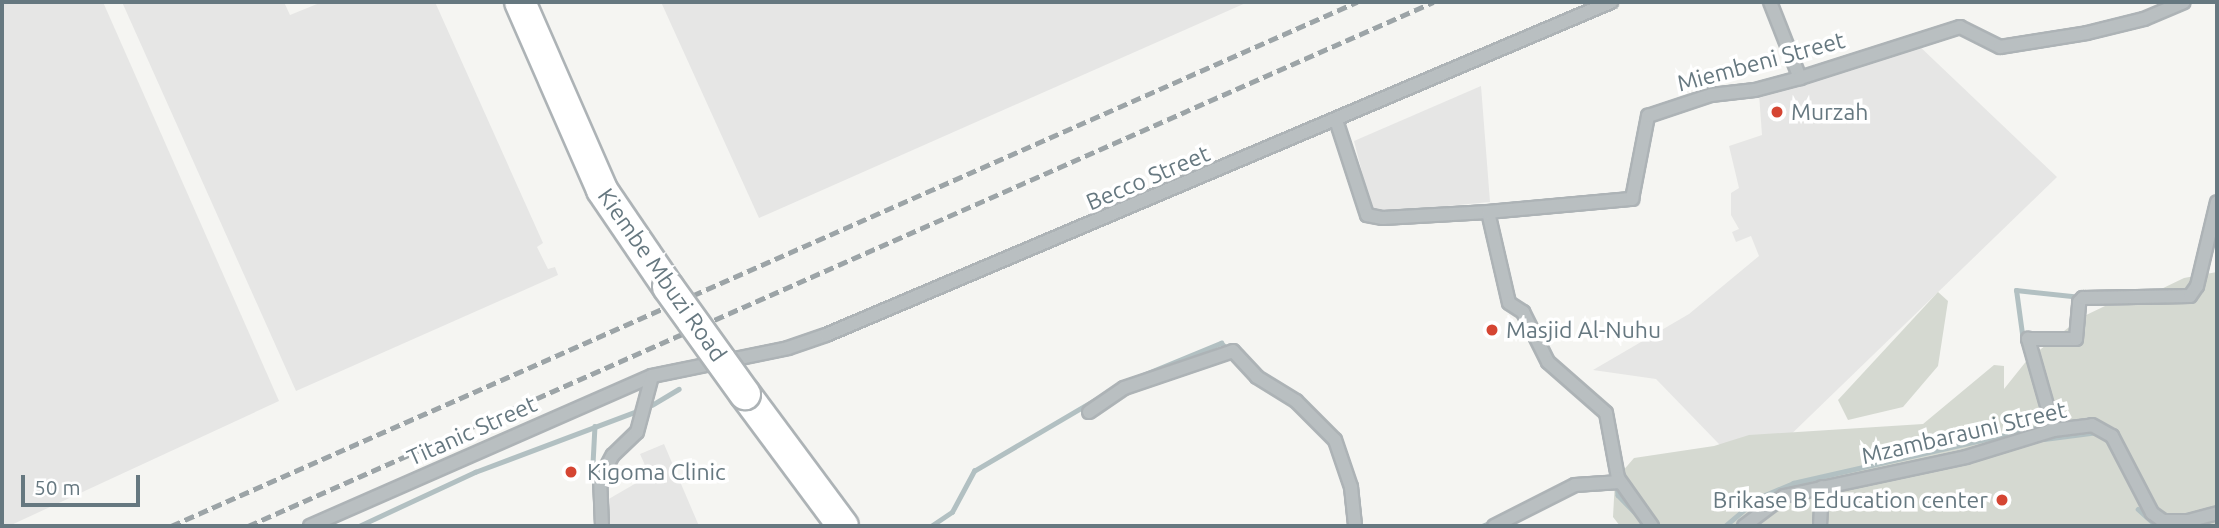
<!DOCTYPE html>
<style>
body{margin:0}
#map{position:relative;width:2219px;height:528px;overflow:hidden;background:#f5f5f2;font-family:Ubuntu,sans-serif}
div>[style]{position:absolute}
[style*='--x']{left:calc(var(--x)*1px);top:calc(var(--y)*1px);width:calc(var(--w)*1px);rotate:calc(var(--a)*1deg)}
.built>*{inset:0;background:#e6e6e5}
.green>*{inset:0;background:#d5d9d1}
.stream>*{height:4.5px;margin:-2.25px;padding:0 2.25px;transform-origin:2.25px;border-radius:2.25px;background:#b2c0c2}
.roads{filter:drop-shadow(2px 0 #adb3b6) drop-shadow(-2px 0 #adb3b6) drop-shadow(0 2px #adb3b6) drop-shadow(0 -2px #adb3b6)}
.minor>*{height:12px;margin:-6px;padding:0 6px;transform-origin:6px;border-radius:6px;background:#b9bfc1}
.major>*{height:30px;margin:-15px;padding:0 15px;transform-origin:15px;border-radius:15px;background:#fff}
.rail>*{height:4.5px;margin-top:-2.25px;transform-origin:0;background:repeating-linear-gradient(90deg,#9ca4a7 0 10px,transparent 0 15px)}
.bridges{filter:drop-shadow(2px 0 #adb3b6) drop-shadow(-2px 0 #adb3b6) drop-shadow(0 2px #adb3b6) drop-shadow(0 -2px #adb3b6)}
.major-bridge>*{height:30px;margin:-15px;padding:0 15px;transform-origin:15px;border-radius:15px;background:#fff}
.dots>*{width:19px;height:19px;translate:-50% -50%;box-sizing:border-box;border:4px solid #fff;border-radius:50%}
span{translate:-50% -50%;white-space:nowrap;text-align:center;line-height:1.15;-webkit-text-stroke:7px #fff;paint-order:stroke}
.street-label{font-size:23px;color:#667880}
.poi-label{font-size:23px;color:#667880}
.left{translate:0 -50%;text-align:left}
.right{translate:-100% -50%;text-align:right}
.frame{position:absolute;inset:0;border:4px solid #667880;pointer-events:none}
.scale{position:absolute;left:21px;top:475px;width:119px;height:32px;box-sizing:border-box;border:4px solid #667880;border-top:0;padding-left:9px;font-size:21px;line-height:24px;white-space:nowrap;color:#667880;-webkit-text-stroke:5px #fff;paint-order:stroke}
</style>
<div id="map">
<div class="built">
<div style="clip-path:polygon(2px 2px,103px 2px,279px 401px,9px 526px,2px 526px)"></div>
<div style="clip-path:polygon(122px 2px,284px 2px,290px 15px,322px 2px,435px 2px,543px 243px,537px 247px,548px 269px,555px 267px,558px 275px,296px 391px)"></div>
<div style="clip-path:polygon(661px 2px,1248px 2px,759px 218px)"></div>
<div style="clip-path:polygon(1916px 43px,2057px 177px,1749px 475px,1656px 379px,1593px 370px,1689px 314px,1759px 256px,1751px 236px,1736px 242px,1732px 232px,1739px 229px,1731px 215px,1731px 193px,1739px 188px,1729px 146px,1762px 135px,1759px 94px)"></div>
<div style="clip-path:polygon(1481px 86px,1490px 202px,1383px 212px,1371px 207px,1354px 141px)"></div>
<div style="clip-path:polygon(664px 444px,699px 526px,610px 526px,607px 500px,638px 482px,648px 472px,640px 454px)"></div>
</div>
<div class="green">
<div style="clip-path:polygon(2217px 272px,2217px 526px,1620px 526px,1613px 517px,1615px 480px,1634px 458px,1714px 446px,1749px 435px,1923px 424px,1994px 365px,2004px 366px,2004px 389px,2028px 359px,2082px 317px,2105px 306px,2128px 305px,2184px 278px)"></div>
<div style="clip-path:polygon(1938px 292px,1948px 301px,1938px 366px,1903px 407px,1848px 420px,1838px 400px)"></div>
</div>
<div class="stream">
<div style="--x:1405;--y:211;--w:61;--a:-2.8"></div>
<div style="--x:2023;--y:341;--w:51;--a:-97.8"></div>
<div style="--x:2016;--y:290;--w:65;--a:6.1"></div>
<div style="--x:1138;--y:377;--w:90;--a:-22.3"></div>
<div style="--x:1221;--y:343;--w:11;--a:41"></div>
<div style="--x:652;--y:405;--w:31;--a:-31"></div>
<div style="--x:1611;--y:414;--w:37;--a:79"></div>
<div style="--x:595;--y:426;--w:36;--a:93"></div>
<div style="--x:593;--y:462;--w:12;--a:70"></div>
<div style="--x:2044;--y:439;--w:54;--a:-7.4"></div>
<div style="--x:1617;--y:483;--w:12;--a:85"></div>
<div style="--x:1618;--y:495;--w:32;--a:46"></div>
<div style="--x:2138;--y:509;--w:25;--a:42"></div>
<div style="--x:359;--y:526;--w:128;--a:-25"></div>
<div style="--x:475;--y:472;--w:176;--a:-20.6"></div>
<div style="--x:931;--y:526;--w:25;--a:-34"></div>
<div style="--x:952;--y:512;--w:47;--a:-61.8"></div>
<div style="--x:974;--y:471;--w:156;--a:-30.5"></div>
<div style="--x:1482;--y:526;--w:13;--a:-23"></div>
<div style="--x:1725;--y:526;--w:43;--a:-40.3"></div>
<div style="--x:1758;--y:498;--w:38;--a:-23"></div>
<div style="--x:1793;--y:483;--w:262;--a:-12.8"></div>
</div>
<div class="roads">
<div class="minor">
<div style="--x:1770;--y:2;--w:82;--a:68.5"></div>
<div style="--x:1336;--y:120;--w:100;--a:71.9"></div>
<div style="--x:1367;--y:215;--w:16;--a:11"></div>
<div style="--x:1383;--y:218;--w:105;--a:-3.3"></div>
<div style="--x:1488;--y:212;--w:93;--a:77"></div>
<div style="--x:1509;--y:303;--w:17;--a:33"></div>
<div style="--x:1523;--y:312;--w:56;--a:63.4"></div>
<div style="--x:1548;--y:362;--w:77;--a:41.3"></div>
<div style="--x:1606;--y:413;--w:66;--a:79.5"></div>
<div style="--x:1618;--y:478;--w:59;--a:54.7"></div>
<div style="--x:1488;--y:212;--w:145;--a:-5.2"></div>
<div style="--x:1632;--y:199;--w:85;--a:-79.1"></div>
<div style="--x:1648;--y:116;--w:66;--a:-18.4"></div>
<div style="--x:1711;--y:95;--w:44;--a:-6.5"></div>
<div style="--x:1755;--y:90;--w:47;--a:-14.9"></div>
<div style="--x:1800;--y:78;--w:168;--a:-17.7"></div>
<div style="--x:1960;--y:27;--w:45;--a:26.6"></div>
<div style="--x:2000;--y:47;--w:88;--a:-9.1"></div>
<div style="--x:2087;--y:33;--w:59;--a:-13.8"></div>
<div style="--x:2144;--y:19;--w:43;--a:-23"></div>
<div style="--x:1089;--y:412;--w:42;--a:-34.4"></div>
<div style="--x:1124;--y:388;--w:115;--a:-18.7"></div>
<div style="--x:1233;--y:351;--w:35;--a:47"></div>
<div style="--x:1257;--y:377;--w:46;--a:31.6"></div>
<div style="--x:1296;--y:401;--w:55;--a:45"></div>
<div style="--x:1335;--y:440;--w:50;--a:71.2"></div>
<div style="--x:1351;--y:487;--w:39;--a:84"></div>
<div style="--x:2054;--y:430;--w:95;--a:-105.9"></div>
<div style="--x:2028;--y:339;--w:48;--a:0"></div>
<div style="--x:2076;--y:339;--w:37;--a:-85"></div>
<div style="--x:2079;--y:302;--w:6;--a:-45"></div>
<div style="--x:2083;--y:298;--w:107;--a:-1.1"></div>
<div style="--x:2190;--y:296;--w:12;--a:-55"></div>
<div style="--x:2197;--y:286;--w:86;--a:-76.6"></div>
<div style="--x:310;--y:526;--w:373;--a:-23.7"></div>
<div style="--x:602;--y:526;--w:47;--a:-92.4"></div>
<div style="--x:600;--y:479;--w:27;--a:-62"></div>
<div style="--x:613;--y:455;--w:33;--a:-44"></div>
<div style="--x:637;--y:432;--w:58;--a:-75"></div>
<div style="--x:652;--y:376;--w:139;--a:-11.6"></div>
<div style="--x:788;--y:348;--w:40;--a:-18.9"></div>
<div style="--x:826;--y:335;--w:853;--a:-22.99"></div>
<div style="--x:1494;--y:526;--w:91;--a:-26.8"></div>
<div style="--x:1575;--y:485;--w:45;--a:-3.8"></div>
<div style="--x:1744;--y:526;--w:50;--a:-36.9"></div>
<div style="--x:1784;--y:496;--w:186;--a:-12.1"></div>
<div style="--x:1966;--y:457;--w:92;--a:-17.1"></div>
<div style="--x:2054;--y:430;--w:38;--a:-7"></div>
<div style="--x:2092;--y:425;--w:23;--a:29"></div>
<div style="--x:2112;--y:436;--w:87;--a:62.5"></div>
<div style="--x:2152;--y:513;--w:14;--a:36"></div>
<div style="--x:2163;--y:521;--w:25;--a:0"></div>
<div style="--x:2188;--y:521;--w:30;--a:-15"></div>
<div style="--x:1820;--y:526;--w:39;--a:-87"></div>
</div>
<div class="major">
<div style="--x:520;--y:2;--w:205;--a:66.4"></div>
<div style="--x:602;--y:190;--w:117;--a:55.8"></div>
<div style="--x:745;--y:394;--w:164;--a:53.4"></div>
</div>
</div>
<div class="rail">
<div style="--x:171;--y:526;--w:1297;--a:-23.84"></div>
<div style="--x:248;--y:526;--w:1296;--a:-23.85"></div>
</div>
<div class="bridges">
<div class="major-bridge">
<div style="--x:668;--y:287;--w:132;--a:54.3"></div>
</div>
</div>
<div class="dots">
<div style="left:1777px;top:112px;background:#d54532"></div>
<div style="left:1492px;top:330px;background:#d54532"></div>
<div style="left:571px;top:472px;background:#d54532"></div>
<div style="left:2002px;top:500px;background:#d54532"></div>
</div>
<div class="street-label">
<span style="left:1761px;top:62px;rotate:-15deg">Miembeni Street</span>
<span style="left:1148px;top:178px;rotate:-23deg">Becco Street</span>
<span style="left:662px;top:275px;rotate:55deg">Kiembe Mbuzi Road</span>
<span style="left:472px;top:431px;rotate:-24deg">Titanic Street</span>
<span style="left:1964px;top:433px;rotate:-13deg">Mzambarauni Street</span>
</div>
<div class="poi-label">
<span class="left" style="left:1791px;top:112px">Murzah</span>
<span class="left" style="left:1506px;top:330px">Masjid Al-Nuhu</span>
<span class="left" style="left:587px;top:472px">Kigoma Clinic</span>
<span class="right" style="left:1988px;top:500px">Brikase B Education center</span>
</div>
<div class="frame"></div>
<div class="scale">50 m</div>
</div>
